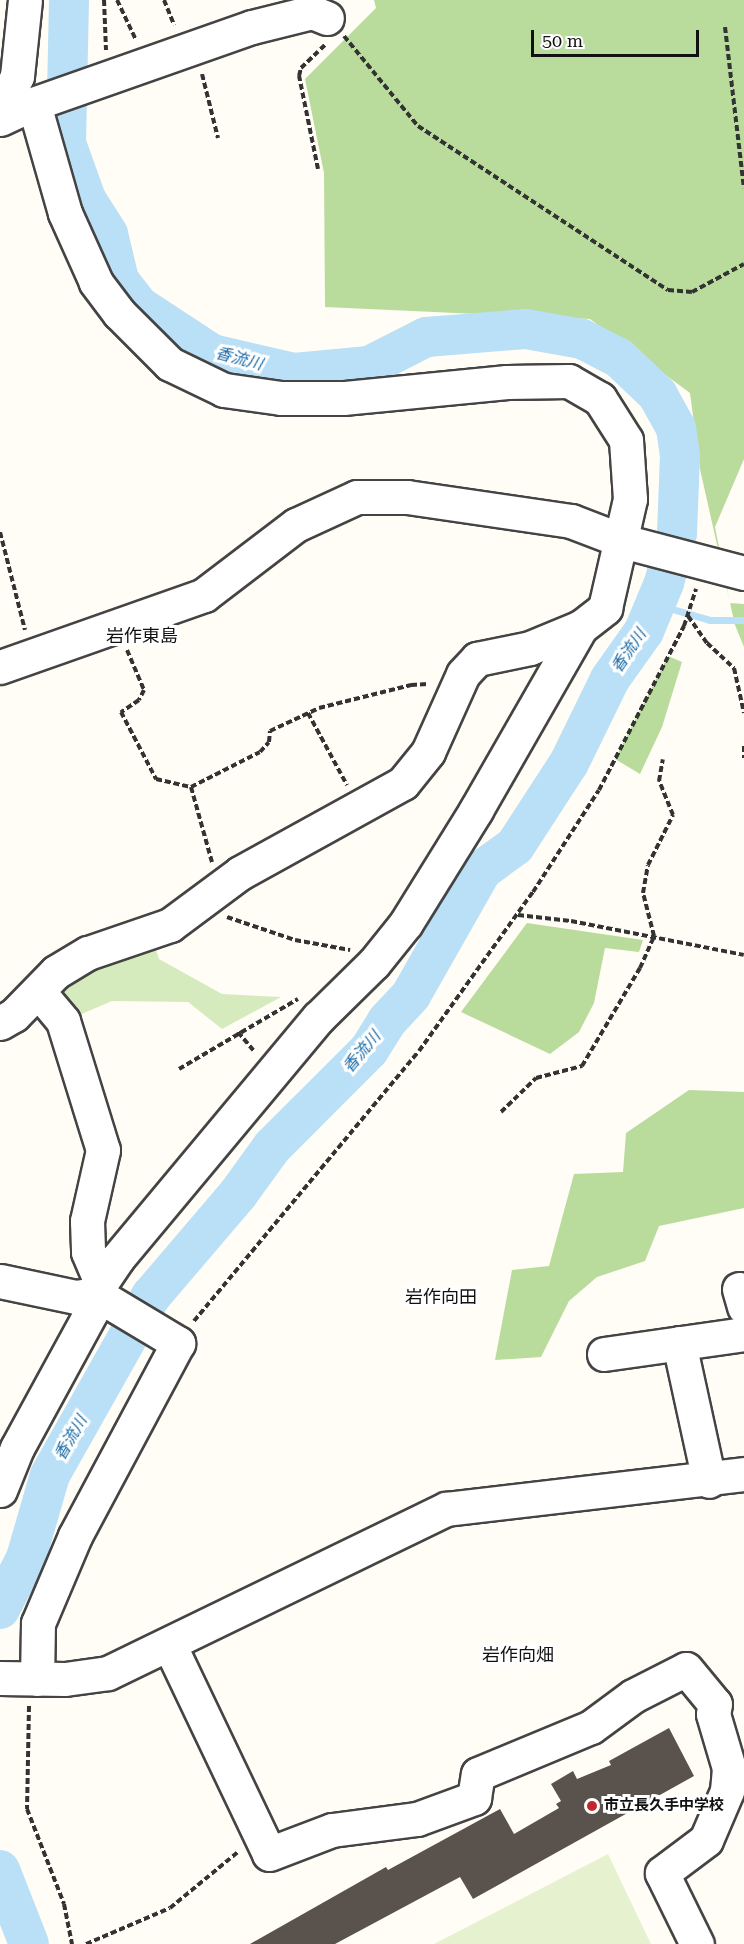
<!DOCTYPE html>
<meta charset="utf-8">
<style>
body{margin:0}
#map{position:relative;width:744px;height:1944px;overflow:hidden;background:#fffdf5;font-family:"Roboto Serif","Noto Sans JP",serif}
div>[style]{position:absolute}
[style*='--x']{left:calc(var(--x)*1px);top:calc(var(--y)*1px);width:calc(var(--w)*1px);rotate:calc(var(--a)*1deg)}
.green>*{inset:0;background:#d5ebbd}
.forest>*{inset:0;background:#b9dc9c}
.pitch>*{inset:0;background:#e6f2cf}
.stream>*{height:7px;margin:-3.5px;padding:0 3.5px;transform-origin:3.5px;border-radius:3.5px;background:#b9e0f7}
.river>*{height:40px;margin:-20px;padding:0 20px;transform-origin:20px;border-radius:20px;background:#b9e0f7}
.building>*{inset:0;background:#5a524d}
.path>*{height:4px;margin-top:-2px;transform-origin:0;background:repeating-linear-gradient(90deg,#333 0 6px,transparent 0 9px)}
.roads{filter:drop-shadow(2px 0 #444) drop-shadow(-2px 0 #444) drop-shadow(0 2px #444) drop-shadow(0 -2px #444)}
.minor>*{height:33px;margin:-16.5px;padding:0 16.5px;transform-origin:16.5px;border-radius:16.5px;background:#fff}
.dots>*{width:16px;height:16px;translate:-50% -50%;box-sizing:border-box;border:3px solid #fff;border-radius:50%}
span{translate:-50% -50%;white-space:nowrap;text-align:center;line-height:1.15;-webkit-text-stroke:6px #fff;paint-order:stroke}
.poi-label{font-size:15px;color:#111;font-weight:700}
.left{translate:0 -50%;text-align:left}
.water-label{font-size:16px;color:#1768a6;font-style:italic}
.quarter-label{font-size:18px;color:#111}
.scale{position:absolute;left:531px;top:30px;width:168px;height:27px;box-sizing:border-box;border:3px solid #111;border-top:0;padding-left:8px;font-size:18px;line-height:21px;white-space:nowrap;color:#111;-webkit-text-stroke:4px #fff;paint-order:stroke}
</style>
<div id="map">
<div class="green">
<div style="clip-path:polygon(153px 940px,159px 959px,222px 994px,281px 997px,222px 1029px,188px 1002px,112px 1001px,70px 1019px,50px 992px)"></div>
</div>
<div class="forest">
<div style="clip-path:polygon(374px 0,744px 0,744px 459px,715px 527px,730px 603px,744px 604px,744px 647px,735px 625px,700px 469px,690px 393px,590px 319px,325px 307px,324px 173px,305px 79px,376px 8px)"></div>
<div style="clip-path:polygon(668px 656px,682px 662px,662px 727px,640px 774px,615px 759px)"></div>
<div style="clip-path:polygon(527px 923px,643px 940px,639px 952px,605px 948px,594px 1003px,579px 1032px,550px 1054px,461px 1012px)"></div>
<div style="clip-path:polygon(689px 1090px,744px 1092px,744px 1208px,659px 1226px,645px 1261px,597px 1277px,569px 1301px,541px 1357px,495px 1360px,512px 1270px,549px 1266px,574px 1174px,623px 1172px,626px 1133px)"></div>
</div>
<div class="pitch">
<div style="clip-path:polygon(608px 1854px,651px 1944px,434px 1944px)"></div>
</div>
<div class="stream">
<div style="--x:655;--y:604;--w:57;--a:16.2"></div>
<div style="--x:710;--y:620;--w:34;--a:0"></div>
</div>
<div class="river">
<div style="--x:0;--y:1609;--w:57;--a:-63"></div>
<div style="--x:26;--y:1558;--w:86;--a:-73.9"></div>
<div style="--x:50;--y:1475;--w:206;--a:-60.6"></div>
<div style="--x:151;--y:1296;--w:134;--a:-49.5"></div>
<div style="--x:238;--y:1194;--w:58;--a:-54.1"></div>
<div style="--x:272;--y:1147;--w:137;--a:-45"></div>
<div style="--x:369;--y:1050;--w:34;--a:-58"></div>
<div style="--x:387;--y:1021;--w:35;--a:-47"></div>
<div style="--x:411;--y:995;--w:144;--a:-60.4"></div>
<div style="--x:482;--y:870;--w:41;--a:-36"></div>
<div style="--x:515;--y:846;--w:99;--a:-57"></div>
<div style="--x:569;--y:763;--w:93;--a:-64"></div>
<div style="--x:610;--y:679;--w:59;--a:-54.7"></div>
<div style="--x:644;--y:631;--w:52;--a:-67.4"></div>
<div style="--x:664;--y:583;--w:52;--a:-75.4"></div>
<div style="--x:677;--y:533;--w:77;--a:-87.8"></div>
<div style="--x:680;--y:456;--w:28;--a:-98"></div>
<div style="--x:676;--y:428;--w:38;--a:-119"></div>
<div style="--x:658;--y:395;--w:54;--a:-136.5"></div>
<div style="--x:619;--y:358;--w:42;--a:-152.8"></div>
<div style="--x:582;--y:339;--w:58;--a:-170"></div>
<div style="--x:525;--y:329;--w:99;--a:175.4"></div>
<div style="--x:426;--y:337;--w:64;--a:153"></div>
<div style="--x:369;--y:366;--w:75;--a:174.7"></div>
<div style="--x:294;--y:373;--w:84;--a:-167"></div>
<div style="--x:212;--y:354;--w:87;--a:-146.7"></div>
<div style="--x:139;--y:306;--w:33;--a:-128"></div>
<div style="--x:119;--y:280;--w:47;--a:-103.4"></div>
<div style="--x:108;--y:234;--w:41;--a:-122.2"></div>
<div style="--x:86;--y:199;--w:59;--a:-109.7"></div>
<div style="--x:66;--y:143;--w:143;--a:-88.8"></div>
<div style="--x:0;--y:1870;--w:79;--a:68.6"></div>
</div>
<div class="building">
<div style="clip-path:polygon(669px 1728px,694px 1776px,473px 1899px,460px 1877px,335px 1944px,250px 1944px,386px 1867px,388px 1870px,500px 1809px,514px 1834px,559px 1808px,556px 1804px,561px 1801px,551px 1784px,573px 1771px,577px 1779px,611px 1765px,609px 1761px)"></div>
</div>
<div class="path">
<div style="--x:104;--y:0;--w:50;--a:87.7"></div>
<div style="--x:117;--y:0;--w:44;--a:64.6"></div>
<div style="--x:164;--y:0;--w:27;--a:68"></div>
<div style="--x:725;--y:27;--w:162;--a:83.3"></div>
<div style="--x:344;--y:36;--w:117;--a:50.6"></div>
<div style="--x:418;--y:126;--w:299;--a:33.3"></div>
<div style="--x:668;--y:290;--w:24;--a:5"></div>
<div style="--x:692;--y:292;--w:59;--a:-28.3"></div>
<div style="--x:202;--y:74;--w:66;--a:76"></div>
<div style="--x:318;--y:169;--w:95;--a:-101.5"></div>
<div style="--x:299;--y:76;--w:8;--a:-76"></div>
<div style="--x:301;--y:68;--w:35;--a:-44"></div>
<div style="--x:0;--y:532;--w:101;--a:75.7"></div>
<div style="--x:688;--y:616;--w:33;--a:55"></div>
<div style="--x:707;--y:643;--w:37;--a:43"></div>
<div style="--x:734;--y:668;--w:46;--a:77.5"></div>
<div style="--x:127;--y:650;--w:43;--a:67"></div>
<div style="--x:144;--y:690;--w:11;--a:117"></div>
<div style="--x:139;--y:700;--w:22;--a:146"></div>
<div style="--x:121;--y:712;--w:76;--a:62.4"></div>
<div style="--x:156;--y:779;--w:36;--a:13"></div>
<div style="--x:191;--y:787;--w:78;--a:74.4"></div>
<div style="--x:308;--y:713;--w:82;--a:61.6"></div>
<div style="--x:744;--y:746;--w:12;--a:90"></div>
<div style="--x:191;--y:787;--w:77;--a:-26.9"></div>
<div style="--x:260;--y:752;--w:13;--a:-48"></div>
<div style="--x:269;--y:742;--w:11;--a:-85"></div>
<div style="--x:270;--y:731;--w:54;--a:-25.1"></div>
<div style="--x:319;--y:708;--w:95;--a:-14"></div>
<div style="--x:411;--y:685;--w:17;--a:-3"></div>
<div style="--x:518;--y:915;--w:53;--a:6.5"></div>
<div style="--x:571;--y:921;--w:176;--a:11.1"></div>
<div style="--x:227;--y:917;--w:72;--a:18.7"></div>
<div style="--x:295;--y:940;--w:56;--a:10.3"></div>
<div style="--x:238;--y:1032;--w:26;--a:50"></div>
<div style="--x:179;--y:1069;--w:138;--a:-30.5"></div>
<div style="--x:501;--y:1112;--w:49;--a:-44.2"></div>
<div style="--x:536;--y:1078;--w:48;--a:-14.6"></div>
<div style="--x:582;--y:1066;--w:114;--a:-59.4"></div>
<div style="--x:640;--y:968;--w:35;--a:-66"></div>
<div style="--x:654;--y:936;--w:44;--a:-104.3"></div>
<div style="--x:643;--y:893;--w:28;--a:-80"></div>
<div style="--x:648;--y:865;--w:56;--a:-63.4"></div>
<div style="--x:673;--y:815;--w:37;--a:-112"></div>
<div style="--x:659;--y:781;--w:22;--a:-80"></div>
<div style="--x:194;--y:1321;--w:351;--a:-50.2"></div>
<div style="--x:419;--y:1051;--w:196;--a:-54.4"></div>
<div style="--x:533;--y:892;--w:121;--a:-57.1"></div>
<div style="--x:599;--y:790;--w:185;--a:-62.6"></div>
<div style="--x:684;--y:626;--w:39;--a:-72"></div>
<div style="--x:29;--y:1706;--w:103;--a:91.1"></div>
<div style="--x:27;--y:1809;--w:102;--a:68.7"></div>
<div style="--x:64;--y:1904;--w:41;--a:78.7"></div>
<div style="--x:86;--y:1944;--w:91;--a:-23.2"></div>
<div style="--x:170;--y:1908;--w:88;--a:-39.5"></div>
</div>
<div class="roads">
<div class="minor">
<div style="--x:0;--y:111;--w:39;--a:-64"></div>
<div style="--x:17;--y:76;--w:76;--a:-84"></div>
<div style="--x:0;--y:119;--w:33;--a:-25"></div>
<div style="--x:30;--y:105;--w:235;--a:-19.4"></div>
<div style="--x:252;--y:27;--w:62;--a:-14"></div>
<div style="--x:312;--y:12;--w:16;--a:22"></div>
<div style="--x:0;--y:667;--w:216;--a:-19.4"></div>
<div style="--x:204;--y:595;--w:116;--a:-37.3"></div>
<div style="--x:296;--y:525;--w:67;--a:-24.7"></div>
<div style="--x:357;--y:497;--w:50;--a:0"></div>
<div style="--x:407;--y:497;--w:166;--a:8.3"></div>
<div style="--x:571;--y:521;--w:59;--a:20.9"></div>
<div style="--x:626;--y:542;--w:122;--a:14.7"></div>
<div style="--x:38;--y:991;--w:39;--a:50"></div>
<div style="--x:63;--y:1021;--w:135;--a:72.8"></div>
<div style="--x:103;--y:1150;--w:73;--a:102.7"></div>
<div style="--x:87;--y:1221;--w:31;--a:88"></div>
<div style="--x:88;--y:1252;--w:34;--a:67"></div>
<div style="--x:0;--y:1023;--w:16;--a:-30"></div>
<div style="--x:14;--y:1015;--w:60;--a:-45.7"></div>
<div style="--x:56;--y:972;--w:37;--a:-31"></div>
<div style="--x:88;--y:953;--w:87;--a:-18.9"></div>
<div style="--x:170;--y:925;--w:87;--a:-36.6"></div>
<div style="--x:240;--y:873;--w:186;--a:-28.9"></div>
<div style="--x:403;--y:783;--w:40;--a:-51"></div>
<div style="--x:428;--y:752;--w:85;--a:-65.8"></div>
<div style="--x:463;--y:674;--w:21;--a:-47"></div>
<div style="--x:477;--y:659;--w:54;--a:-11.7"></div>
<div style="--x:530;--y:648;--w:55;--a:-22.4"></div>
<div style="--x:581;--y:627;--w:31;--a:-38"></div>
<div style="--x:605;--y:608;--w:112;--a:-77.1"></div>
<div style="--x:630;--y:499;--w:59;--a:-93.9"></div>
<div style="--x:626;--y:440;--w:49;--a:-122.4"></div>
<div style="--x:600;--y:399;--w:36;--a:-150"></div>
<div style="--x:569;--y:381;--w:62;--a:179.1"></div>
<div style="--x:507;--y:382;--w:165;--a:174.4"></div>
<div style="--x:343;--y:398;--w:62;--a:180"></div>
<div style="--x:281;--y:398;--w:58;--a:-172"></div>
<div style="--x:224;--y:390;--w:60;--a:-154.3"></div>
<div style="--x:170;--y:364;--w:72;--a:-135"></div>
<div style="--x:119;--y:313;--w:39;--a:-127"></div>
<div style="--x:96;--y:282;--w:76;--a:-114.2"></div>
<div style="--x:65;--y:213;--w:102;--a:-105.9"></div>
<div style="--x:37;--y:115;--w:12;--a:-125"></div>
<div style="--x:0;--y:1281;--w:78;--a:11.9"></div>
<div style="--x:76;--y:1297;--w:20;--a:-9"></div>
<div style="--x:96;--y:1294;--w:96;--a:30.9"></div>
<div style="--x:178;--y:1343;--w:219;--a:118.1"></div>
<div style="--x:75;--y:1536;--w:95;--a:113"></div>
<div style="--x:38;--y:1623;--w:56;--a:91"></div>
<div style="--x:739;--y:1289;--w:19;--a:74"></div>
<div style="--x:679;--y:1343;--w:141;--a:77.7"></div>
<div style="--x:604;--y:1354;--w:141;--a:-8.1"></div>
<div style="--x:0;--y:1490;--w:45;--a:-68"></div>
<div style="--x:17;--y:1448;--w:155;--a:-61.4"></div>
<div style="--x:91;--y:1312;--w:31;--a:-71"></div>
<div style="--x:101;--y:1283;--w:29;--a:-56"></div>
<div style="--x:117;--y:1259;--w:314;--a:-50.2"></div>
<div style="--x:318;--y:1018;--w:78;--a:-44.5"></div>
<div style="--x:374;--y:963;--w:51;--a:-51.3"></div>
<div style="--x:406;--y:923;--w:133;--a:-58.2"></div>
<div style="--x:476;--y:810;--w:211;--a:-60.2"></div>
<div style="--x:170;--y:1646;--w:230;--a:64.5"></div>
<div style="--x:269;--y:1854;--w:67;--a:-20.9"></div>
<div style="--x:332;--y:1830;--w:86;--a:-7.4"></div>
<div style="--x:417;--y:1819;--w:61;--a:-20.2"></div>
<div style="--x:474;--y:1798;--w:24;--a:-81"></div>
<div style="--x:478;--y:1774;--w:122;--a:-22.6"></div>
<div style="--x:591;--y:1727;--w:52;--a:-36.4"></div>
<div style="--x:633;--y:1696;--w:59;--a:-27"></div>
<div style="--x:686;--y:1669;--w:45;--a:50.4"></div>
<div style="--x:715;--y:1704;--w:10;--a:101"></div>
<div style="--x:713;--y:1714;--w:56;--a:73.5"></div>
<div style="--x:729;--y:1768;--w:23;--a:95"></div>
<div style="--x:727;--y:1791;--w:53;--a:113.2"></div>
<div style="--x:706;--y:1840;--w:55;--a:143.1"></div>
<div style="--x:662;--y:1873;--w:79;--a:63.8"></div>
<div style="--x:0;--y:1678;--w:65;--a:0.9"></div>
<div style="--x:65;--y:1679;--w:43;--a:-7.9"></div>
<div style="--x:108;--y:1673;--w:376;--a:-25.9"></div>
<div style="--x:446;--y:1509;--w:300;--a:-6.7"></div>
</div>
</div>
<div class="dots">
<div style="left:592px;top:1806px;background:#c4262e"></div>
</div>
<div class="poi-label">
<span class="left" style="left:604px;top:1806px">市立長久手中学校</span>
</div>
<div class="water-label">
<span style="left:239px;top:359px;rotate:15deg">香流川</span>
<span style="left:629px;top:651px;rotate:-56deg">香流川</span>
<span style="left:362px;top:1052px;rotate:-50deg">香流川</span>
<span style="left:71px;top:1438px;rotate:-60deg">香流川</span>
</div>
<div class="quarter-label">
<span style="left:142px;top:636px">岩作東島</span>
<span style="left:441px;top:1297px">岩作向田</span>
<span style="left:518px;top:1655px">岩作向畑</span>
</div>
<div class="scale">50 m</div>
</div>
